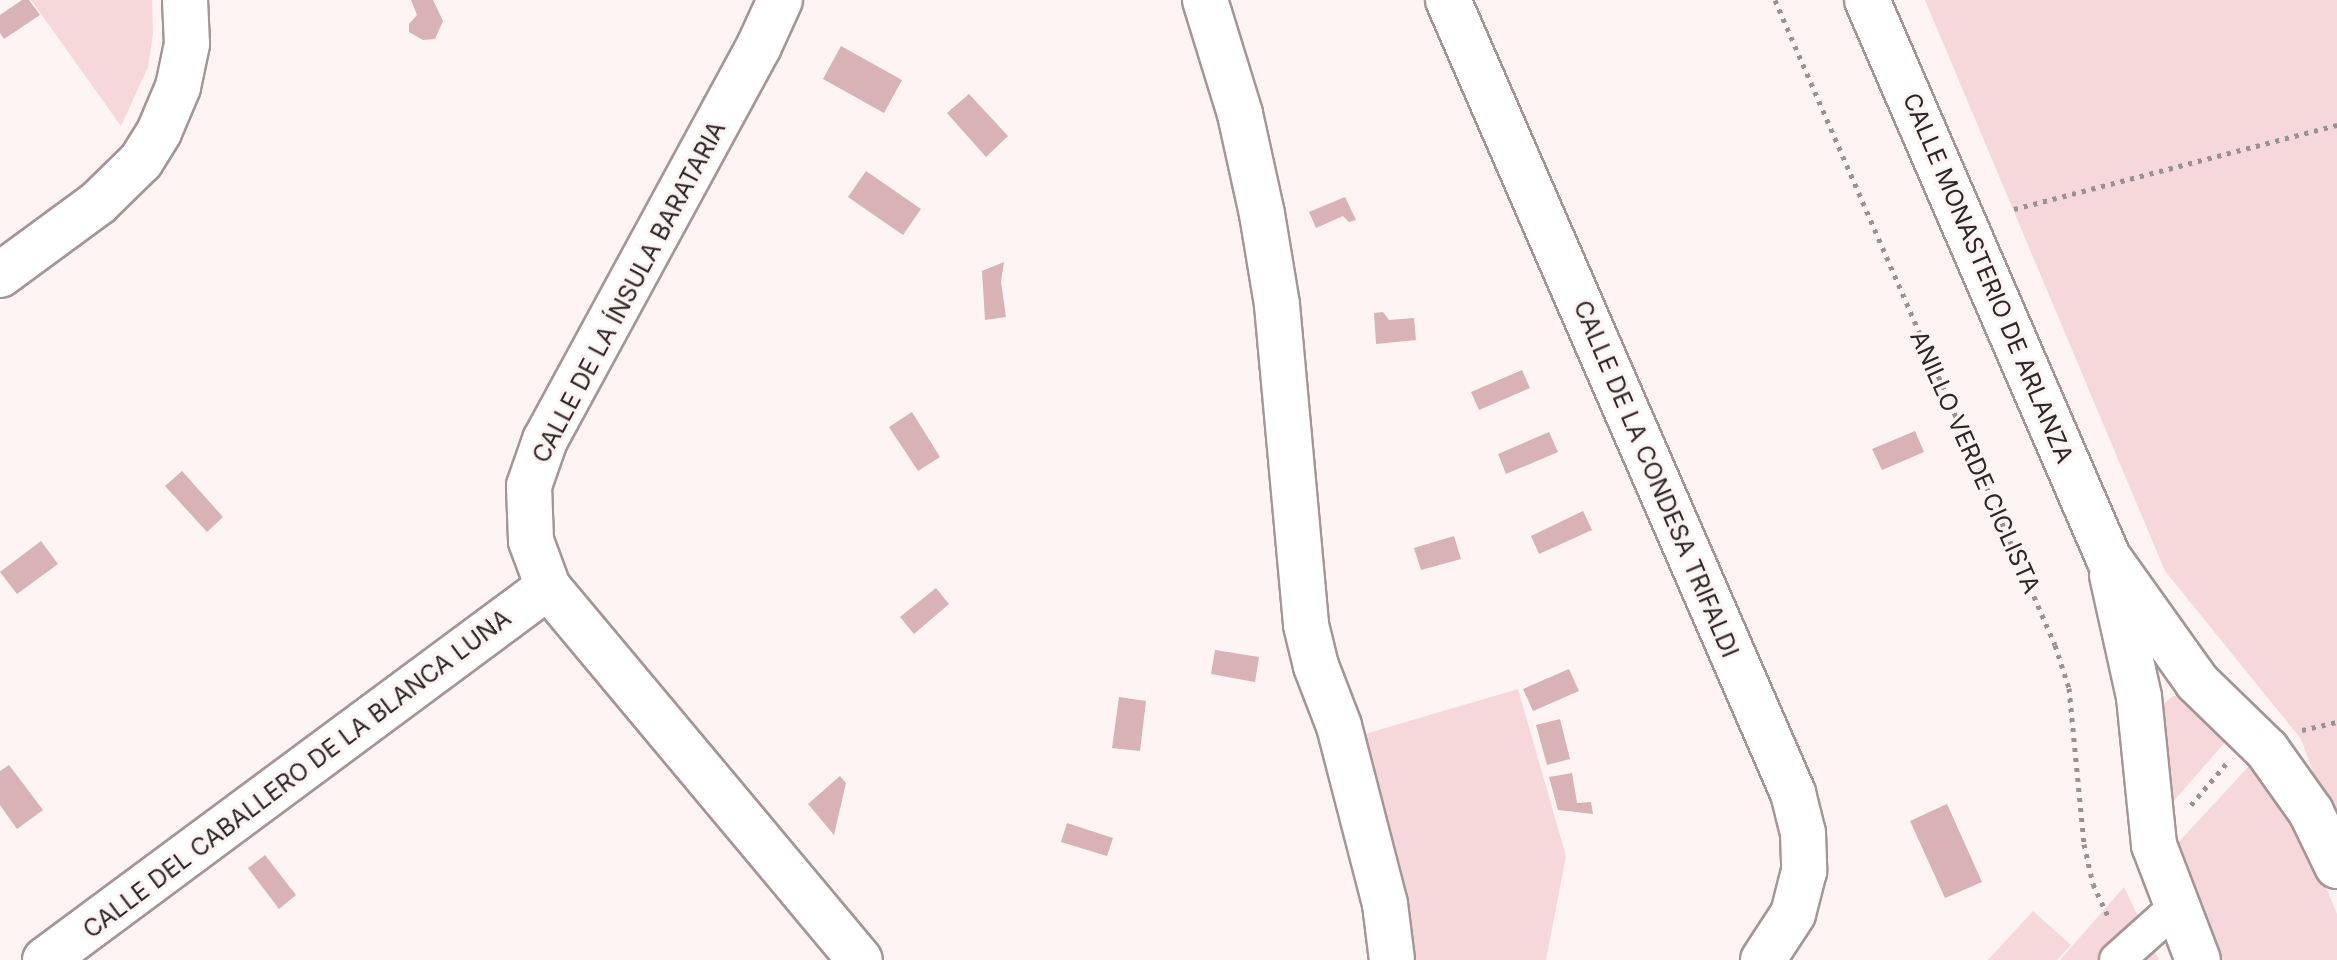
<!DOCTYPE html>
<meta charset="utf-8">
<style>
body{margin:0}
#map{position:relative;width:2337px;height:960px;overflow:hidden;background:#fff4f4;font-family:Inter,sans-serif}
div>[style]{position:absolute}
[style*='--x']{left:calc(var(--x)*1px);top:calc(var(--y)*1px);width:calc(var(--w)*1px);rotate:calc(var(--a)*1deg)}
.green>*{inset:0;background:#f6d8db}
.water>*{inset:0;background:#d8b2b5}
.path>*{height:5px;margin-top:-2.5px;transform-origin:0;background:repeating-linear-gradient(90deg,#9a9192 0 4px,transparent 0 10px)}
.roads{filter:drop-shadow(2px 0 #a69596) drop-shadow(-2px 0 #a69596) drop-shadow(0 2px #a69596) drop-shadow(0 -2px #a69596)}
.pedestrian>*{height:34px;margin:-17px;padding:0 17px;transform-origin:17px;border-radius:17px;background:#fff}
.minor>*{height:44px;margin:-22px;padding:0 22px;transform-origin:22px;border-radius:22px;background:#fff}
.tertiary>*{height:44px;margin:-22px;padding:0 22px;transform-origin:22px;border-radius:22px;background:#fff}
span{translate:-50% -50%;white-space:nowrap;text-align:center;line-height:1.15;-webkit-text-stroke:6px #fff4f4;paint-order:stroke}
.street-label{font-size:24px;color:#2d2627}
</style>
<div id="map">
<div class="green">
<div style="clip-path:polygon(31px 0,152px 0,153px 34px,148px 67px,121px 126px)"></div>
<div style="clip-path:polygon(1925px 0,2337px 0,2337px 837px,2301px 739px,2165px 571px)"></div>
<div style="clip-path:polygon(1518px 689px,1566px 856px,1546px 960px,1412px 960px,1405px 901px,1365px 734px)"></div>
<div style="clip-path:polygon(2173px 696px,2182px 696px,2227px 740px,2172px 803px,2162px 705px)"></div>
<div style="clip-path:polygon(2249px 766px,2264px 780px,2287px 814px,2325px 885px,2337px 914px,2337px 960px,2221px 960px,2174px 847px)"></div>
<div style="clip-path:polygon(2124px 887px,2159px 960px,2060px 960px)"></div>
<div style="clip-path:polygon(2033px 911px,2071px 945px,2057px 960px,1988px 960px)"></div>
</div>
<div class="water">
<div style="clip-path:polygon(22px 0,29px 0,40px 15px,4px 39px,0 33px,0 15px)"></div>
<div style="clip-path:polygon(411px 0,433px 0,443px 21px,435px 39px,423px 40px,409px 32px,409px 24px,417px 15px)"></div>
<div style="clip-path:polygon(841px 46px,902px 80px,884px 113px,823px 79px)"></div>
<div style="clip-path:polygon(969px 94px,1008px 136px,986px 157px,947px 113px)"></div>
<div style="clip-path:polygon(866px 171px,921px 209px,903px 235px,848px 197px)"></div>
<div style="clip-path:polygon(1345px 197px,1356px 220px,1349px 222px,1343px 216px,1316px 228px,1309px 212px)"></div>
<div style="clip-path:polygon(1004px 262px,1001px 282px,1006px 317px,985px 320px,982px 271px)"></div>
<div style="clip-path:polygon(1383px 312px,1389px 320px,1414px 318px,1416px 340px,1376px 344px,1374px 313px)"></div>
<div style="clip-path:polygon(1522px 370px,1530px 388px,1479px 410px,1471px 392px)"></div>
<div style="clip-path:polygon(912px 412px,940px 457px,918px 471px,889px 427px)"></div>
<div style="clip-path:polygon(1915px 431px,1924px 452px,1882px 470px,1872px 449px)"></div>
<div style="clip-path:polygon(1549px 432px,1558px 452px,1506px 474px,1498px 454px)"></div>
<div style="clip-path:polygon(182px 471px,223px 517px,207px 532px,165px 486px)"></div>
<div style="clip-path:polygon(1583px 511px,1592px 530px,1539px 554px,1531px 536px)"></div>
<div style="clip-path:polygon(1454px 536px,1461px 559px,1421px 570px,1414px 548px)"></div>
<div style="clip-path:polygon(41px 541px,58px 564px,17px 594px,0 572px)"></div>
<div style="clip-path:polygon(936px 588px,949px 604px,914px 634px,900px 617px)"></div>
<div style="clip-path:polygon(1215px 650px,1259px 657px,1255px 682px,1211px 674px)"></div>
<div style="clip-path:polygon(1569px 669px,1579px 691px,1533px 711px,1523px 689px)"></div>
<div style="clip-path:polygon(1119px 697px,1146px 701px,1140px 751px,1112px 748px)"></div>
<div style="clip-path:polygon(1560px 719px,1570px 759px,1547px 765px,1536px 725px)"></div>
<div style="clip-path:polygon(9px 765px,43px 810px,17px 829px,0 805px,0 771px)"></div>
<div style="clip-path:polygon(1572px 773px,1577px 803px,1591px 802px,1593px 814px,1558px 810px,1549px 777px)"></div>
<div style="clip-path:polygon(840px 776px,846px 783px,834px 835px,808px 804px)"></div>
<div style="clip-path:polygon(1947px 804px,1982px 882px,1945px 898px,1910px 821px)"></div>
<div style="clip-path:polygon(1067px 823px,1113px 838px,1107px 856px,1061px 842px)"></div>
<div style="clip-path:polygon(265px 855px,296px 895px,279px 909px,248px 868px)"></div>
</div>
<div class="path">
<div style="--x:1775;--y:0;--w:703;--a:66.53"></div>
<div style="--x:2055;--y:645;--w:45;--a:72"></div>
<div style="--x:2069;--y:688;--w:157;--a:84.5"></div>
<div style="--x:2084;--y:844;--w:41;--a:77.3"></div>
<div style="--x:2093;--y:884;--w:38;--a:65"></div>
<div style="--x:2014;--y:209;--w:334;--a:-14.6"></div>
<div style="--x:2302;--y:730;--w:36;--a:-13"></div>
<div style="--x:2191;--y:805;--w:54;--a:-49.5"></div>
</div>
<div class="roads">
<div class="pedestrian">
<div style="--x:2117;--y:960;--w:78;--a:-41.9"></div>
</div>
<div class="minor">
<div style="--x:780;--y:0;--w:51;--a:114.5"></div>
<div style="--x:759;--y:46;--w:448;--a:118.5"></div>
<div style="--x:545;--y:440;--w:49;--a:109.2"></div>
<div style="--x:529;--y:486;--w:55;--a:87.9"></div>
<div style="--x:531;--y:541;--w:49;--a:69.7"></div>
<div style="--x:548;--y:587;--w:486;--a:50.1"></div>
<div style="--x:1205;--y:0;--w:119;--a:72.9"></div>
<div style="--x:1240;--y:114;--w:102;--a:77.6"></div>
<div style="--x:1262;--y:214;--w:92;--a:80.6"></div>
<div style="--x:1277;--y:305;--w:321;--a:84.8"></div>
<div style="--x:1306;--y:625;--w:42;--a:76.3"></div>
<div style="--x:1316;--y:666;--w:64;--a:69"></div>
<div style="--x:1339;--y:726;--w:184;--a:75.5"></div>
<div style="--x:1385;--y:904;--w:56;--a:82.9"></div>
<div style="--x:1448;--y:0;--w:865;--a:66.49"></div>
<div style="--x:1793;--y:793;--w:41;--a:76"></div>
<div style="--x:1803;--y:833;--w:38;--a:88"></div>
<div style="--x:1804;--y:871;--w:44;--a:104.3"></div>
<div style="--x:1793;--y:914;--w:55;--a:123.1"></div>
<div style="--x:0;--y:275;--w:122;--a:-36.3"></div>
<div style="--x:98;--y:203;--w:60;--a:-44.3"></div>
<div style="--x:141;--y:161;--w:34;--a:-58"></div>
<div style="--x:159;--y:132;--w:49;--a:-67.1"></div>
<div style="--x:178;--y:87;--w:44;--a:-78.2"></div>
<div style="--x:187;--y:44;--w:44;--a:-92.6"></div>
<div style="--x:45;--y:960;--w:626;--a:-36.56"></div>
</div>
<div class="tertiary">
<div style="--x:1867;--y:0;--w:607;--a:66.6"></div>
<div style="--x:2108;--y:557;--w:153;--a:54.5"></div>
<div style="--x:2197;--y:682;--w:98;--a:44.2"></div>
<div style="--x:2267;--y:750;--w:76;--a:54.6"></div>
<div style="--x:2311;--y:812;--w:60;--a:64.3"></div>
<div style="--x:2112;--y:575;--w:125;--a:77.5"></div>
<div style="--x:2139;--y:697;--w:149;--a:84.2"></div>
<div style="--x:2154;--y:845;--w:123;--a:69.1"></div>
</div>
</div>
<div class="street-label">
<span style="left:1988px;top:278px;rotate:67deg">CALLE MONASTERIO DE ARLANZA</span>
<span style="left:629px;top:292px;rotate:-62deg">CALLE DE LA ÍNSULA BARATARIA</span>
<span style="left:1975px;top:462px;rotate:66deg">ANILLO VERDE CICLISTA</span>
<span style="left:1656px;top:479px;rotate:67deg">CALLE DE LA CONDESA TRIFALDI</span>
<span style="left:297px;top:774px;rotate:-37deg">CALLE DEL CABALLERO DE LA BLANCA LUNA</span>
</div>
</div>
